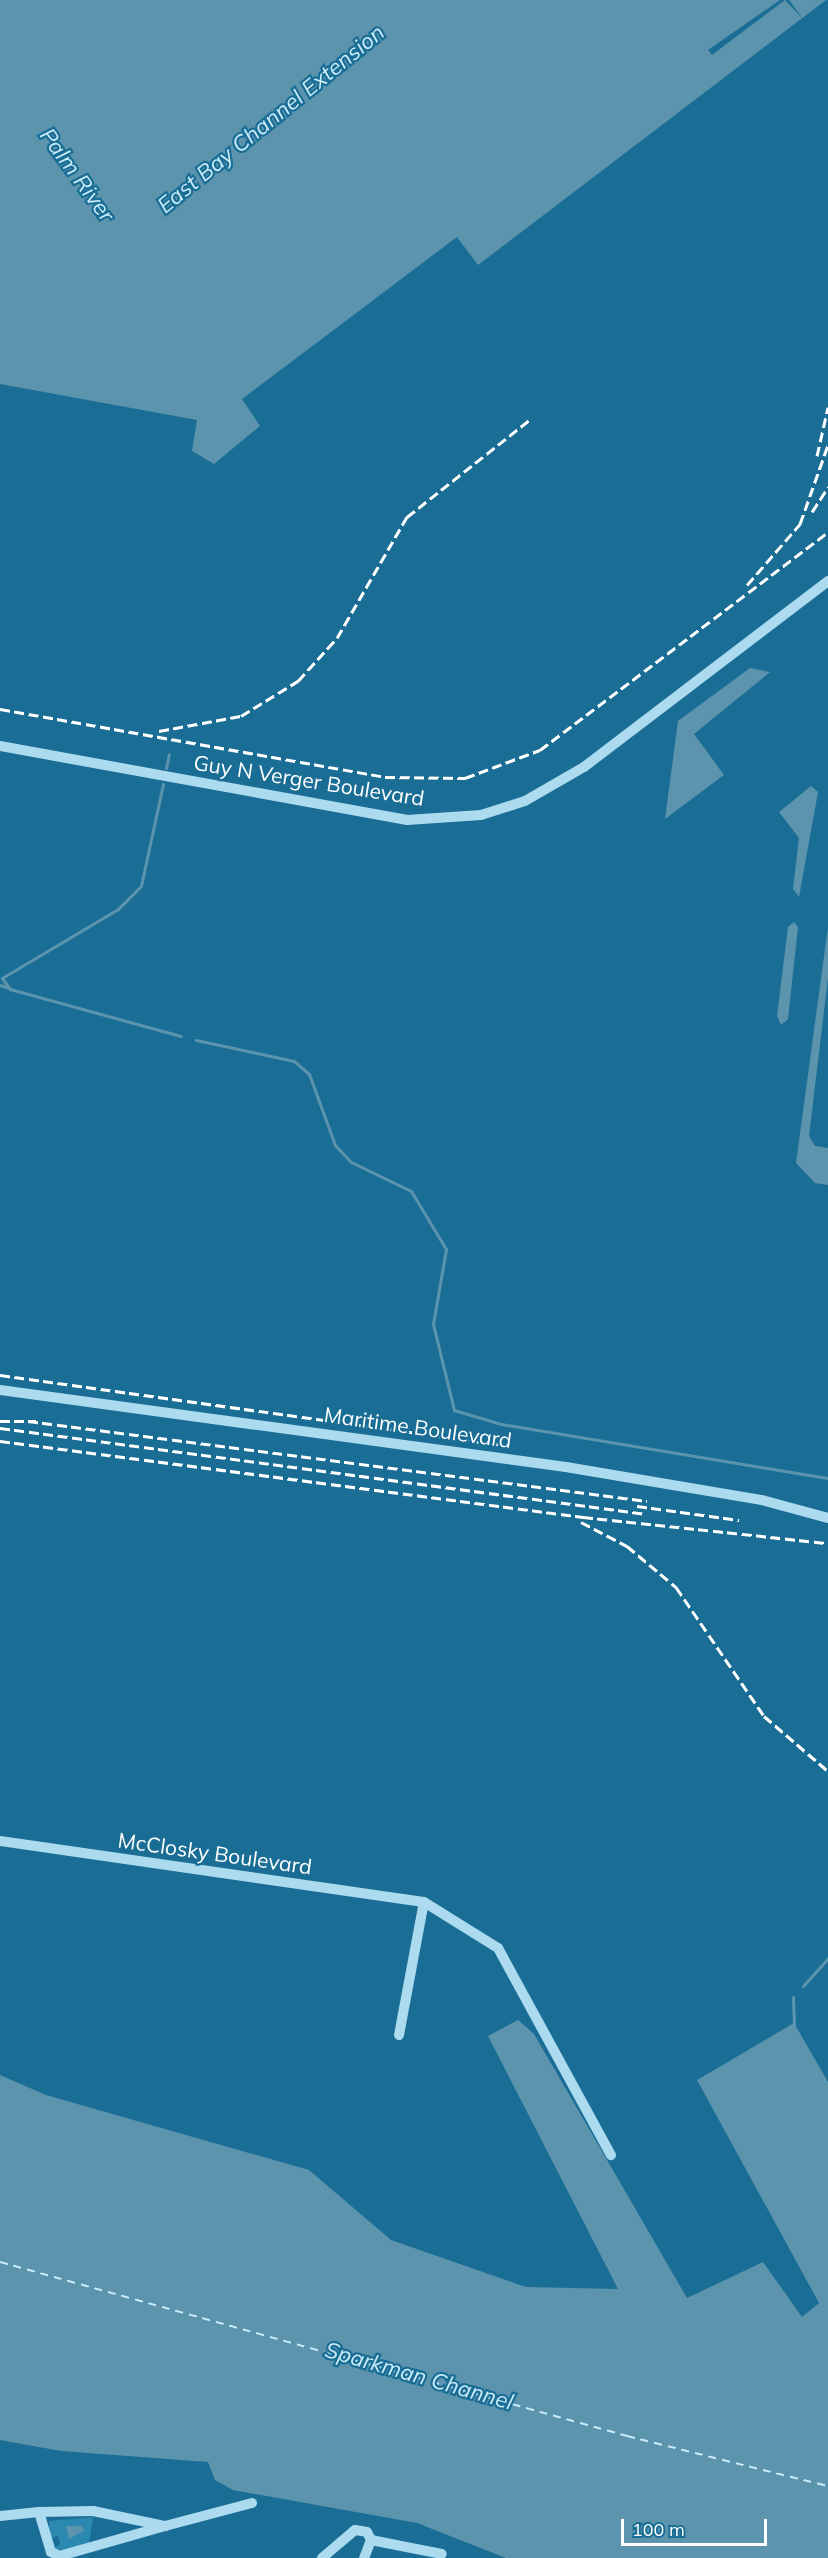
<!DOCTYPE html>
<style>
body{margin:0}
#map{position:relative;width:828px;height:2558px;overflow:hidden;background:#1a6e95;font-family:Mulish,sans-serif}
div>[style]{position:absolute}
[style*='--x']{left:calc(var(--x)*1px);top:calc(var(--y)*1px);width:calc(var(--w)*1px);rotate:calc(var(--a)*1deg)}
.green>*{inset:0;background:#2a88b1}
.water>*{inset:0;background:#5c94ae}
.pier>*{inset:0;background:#1a6e95}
.stream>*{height:3px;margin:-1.5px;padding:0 1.5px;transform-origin:1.5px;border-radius:1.5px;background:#5c94ae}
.ferry>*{height:1.5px;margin-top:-0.75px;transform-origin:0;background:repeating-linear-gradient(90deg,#caebf9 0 8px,transparent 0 14px)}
.minor>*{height:10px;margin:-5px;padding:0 5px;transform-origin:5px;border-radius:5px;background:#acdbf0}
.rail>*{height:3px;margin-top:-1.5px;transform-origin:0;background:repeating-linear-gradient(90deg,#fff 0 10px,transparent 0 14.5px)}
span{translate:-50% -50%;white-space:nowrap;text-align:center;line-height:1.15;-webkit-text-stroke:4.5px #1a6e95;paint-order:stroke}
.street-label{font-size:21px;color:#fff}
.water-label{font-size:22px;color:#caebf9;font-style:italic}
.scale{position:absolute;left:621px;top:2519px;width:146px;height:27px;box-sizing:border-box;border:3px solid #fff;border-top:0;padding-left:8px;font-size:18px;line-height:21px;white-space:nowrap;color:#fff;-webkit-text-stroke:4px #1a6e95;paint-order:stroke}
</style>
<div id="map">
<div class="green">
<div style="clip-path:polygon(93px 2517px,89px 2544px,64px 2551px,54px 2548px,60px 2544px,58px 2536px,50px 2538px,49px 2521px)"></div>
</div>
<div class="water">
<div style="clip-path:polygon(0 0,826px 0,478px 265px,457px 237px,242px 399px,260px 426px,214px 464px,192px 451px,197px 420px,0 384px)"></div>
<div style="clip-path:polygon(750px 668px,770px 672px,694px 734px,724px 775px,665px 819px,678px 721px)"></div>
<div style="clip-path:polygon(811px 786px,818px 792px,799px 897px,793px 889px,799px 838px,779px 812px)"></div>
<div style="clip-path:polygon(794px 922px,798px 927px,788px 1019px,781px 1025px,777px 1016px,788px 927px)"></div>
<div style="clip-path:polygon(828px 927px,828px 978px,809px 1136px,815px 1146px,828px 1148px,828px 1185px,815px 1183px,796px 1163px)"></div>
<div style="clip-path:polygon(518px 2020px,534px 2034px,687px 2298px,763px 2262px,802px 2317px,819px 2303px,697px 2080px,794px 2023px,828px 2082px,828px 2558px,506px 2558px,417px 2523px,233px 2490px,215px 2480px,208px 2462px,61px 2451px,0 2440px,0 2075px,46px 2095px,309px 2170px,391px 2240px,526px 2287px,618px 2289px,488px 2036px)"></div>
<div style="clip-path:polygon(66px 2526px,82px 2526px,84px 2531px,69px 2539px)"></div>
</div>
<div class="pier">
<div style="clip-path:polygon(780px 0,789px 0,803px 19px,785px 0,712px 55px,708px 50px)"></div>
</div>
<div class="stream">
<div style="--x:166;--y:768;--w:14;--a:-78"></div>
<div style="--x:163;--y:784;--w:104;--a:102.2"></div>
<div style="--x:141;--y:886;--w:33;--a:135"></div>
<div style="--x:118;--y:909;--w:135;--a:149.3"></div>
<div style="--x:2;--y:978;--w:14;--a:54"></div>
<div style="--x:10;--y:989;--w:177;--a:15.4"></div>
<div style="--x:0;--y:985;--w:9;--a:18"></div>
<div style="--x:196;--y:1040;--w:100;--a:12.1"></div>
<div style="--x:294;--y:1061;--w:20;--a:41"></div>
<div style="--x:309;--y:1074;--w:76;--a:69.9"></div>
<div style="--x:335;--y:1145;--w:23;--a:47"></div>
<div style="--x:351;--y:1162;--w:67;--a:25.8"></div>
<div style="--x:411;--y:1191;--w:68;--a:58.9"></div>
<div style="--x:446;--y:1249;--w:76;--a:99.8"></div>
<div style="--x:433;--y:1324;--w:89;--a:76.3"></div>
<div style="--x:454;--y:1410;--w:49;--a:16.6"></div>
<div style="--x:501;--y:1424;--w:331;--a:9.4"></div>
<div style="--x:803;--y:1986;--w:38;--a:-48"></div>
<div style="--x:793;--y:1997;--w:28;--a:88"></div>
</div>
<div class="ferry">
<div style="--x:0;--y:2262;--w:651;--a:15.51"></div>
<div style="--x:627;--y:2436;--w:207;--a:14"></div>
</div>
<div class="minor">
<div style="--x:0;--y:746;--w:414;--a:10.3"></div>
<div style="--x:407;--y:820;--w:74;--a:-3.9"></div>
<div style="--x:481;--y:815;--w:46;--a:-17.7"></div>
<div style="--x:525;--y:801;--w:68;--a:-30"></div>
<div style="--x:584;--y:767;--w:307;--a:-37.3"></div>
<div style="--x:0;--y:1390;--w:571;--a:7.75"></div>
<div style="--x:566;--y:1467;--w:199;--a:9.6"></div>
<div style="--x:762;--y:1500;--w:68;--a:15.3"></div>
<div style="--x:0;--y:1841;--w:428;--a:8.2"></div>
<div style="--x:399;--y:2035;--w:135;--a:-79.4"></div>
<div style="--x:424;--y:1902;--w:87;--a:31.9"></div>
<div style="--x:498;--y:1948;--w:236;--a:61.4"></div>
<div style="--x:0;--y:2516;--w:39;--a:-6"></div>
<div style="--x:39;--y:2512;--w:54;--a:-1.1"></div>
<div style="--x:93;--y:2511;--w:74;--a:11.8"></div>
<div style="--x:165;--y:2526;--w:109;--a:164.1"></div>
<div style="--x:60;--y:2556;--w:10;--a:-156"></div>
<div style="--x:51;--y:2552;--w:42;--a:-106.7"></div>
<div style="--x:165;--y:2526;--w:90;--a:-14.8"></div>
<div style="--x:371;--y:2540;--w:72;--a:11.2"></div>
<div style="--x:322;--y:2558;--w:43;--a:-40.3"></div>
<div style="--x:355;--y:2530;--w:12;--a:9"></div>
<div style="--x:367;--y:2532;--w:9;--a:63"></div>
<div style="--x:371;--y:2540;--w:19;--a:111"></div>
</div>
<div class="rail">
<div style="--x:817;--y:456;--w:50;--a:-77.3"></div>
<div style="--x:812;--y:512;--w:30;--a:-57"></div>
<div style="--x:747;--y:585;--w:81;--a:-49"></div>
<div style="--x:800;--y:524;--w:84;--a:-70.5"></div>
<div style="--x:0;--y:709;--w:391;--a:10"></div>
<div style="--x:385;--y:777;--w:80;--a:0.7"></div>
<div style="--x:465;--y:778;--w:80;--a:-20.5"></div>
<div style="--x:540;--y:750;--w:361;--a:-37.1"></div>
<div style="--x:159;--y:731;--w:83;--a:-10.4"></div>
<div style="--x:241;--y:716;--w:67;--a:-31.6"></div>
<div style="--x:298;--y:681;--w:58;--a:-47.8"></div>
<div style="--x:337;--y:638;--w:140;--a:-60"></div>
<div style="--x:407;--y:517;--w:159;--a:-38.4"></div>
<div style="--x:0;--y:1375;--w:508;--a:7.92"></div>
<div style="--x:0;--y:1421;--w:36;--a:0"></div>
<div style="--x:28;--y:1421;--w:624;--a:7.36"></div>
<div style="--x:0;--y:1428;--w:652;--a:7.58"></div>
<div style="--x:0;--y:1441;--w:588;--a:7.43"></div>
<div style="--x:583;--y:1517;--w:246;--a:6.1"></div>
<div style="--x:637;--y:1506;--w:103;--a:7.8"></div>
<div style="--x:581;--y:1522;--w:52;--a:27.6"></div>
<div style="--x:627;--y:1546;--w:64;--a:39.9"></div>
<div style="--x:676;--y:1587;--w:156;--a:55.7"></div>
<div style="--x:764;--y:1716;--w:84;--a:40.7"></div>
</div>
<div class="street-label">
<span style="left:309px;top:780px;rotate:9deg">Guy N Verger Boulevard</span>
<span style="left:418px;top:1427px;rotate:8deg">Maritime Boulevard</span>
<span style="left:215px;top:1853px;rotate:8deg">McClosky Boulevard</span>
</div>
<div class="water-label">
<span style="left:271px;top:119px;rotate:-39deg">East Bay Channel Extension</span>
<span style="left:77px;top:175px;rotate:54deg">Palm River</span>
<span style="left:419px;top:2376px;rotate:16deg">Sparkman Channel</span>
</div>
<div class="scale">100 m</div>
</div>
